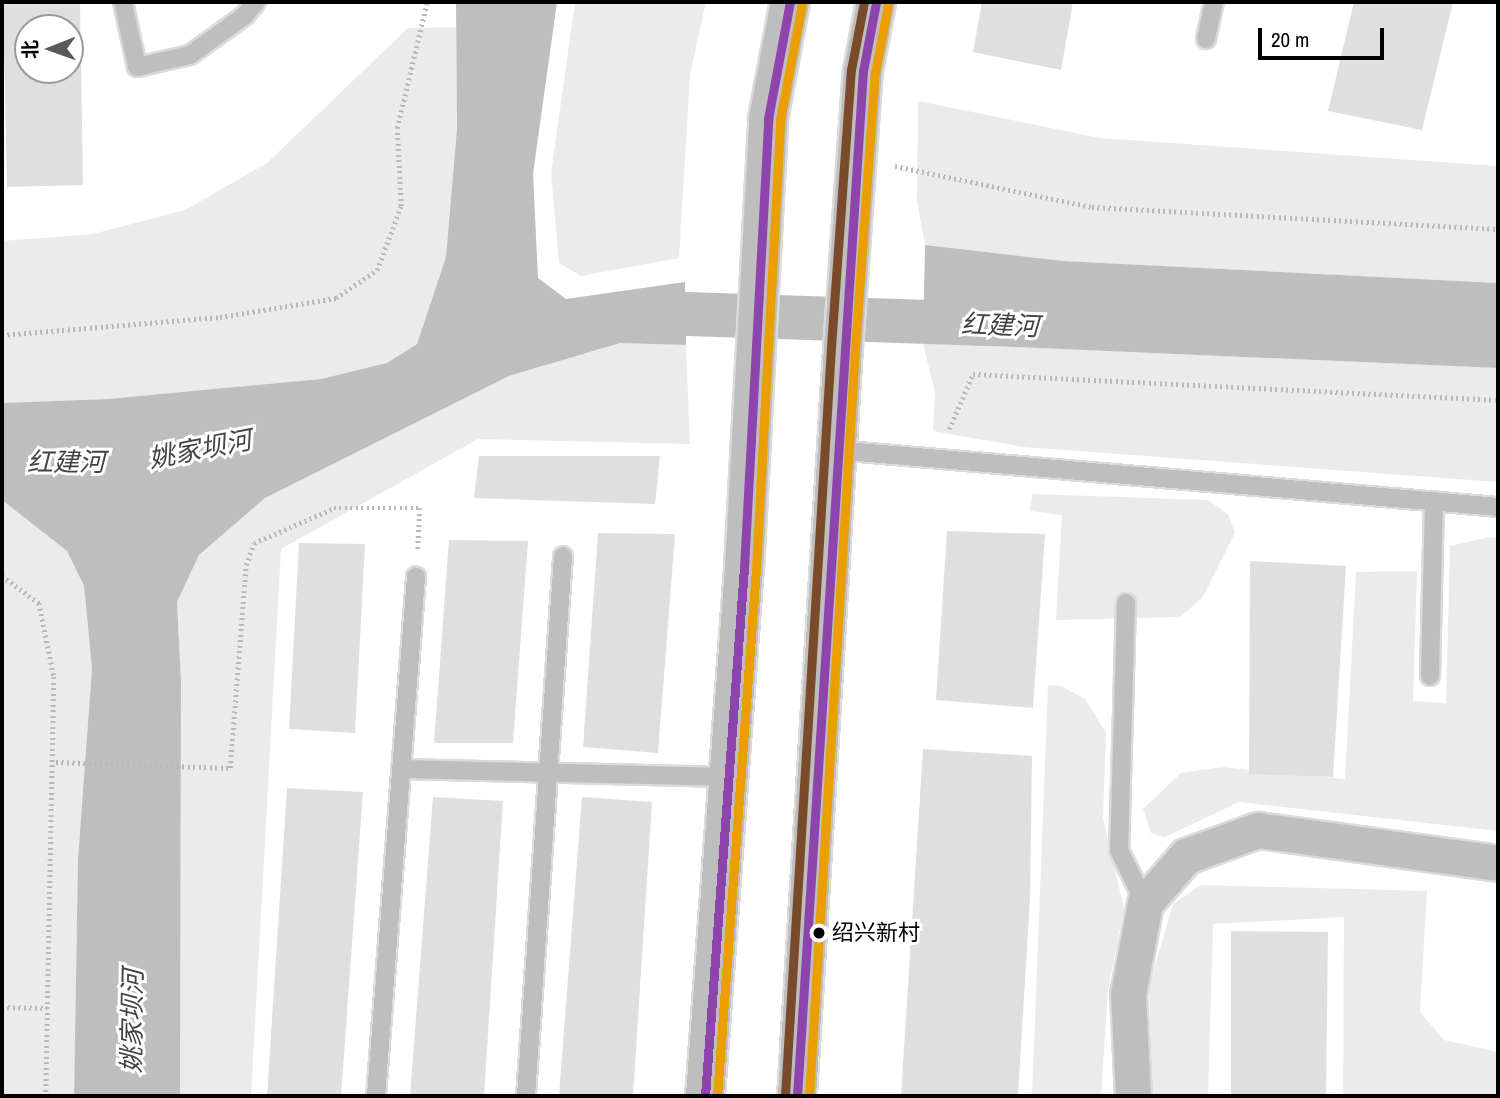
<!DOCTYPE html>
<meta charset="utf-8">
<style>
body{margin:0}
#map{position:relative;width:1500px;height:1098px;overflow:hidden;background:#fff;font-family:"Archivo Narrow","Noto Sans SC",sans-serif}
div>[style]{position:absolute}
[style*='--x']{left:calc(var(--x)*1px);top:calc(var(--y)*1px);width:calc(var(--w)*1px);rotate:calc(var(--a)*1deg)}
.green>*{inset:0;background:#ebebeb}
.water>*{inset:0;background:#bebebe}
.canal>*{height:44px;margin:-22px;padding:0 22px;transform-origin:22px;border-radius:22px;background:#bebebe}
.building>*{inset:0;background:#dfdfdf}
.path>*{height:4.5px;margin-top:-2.25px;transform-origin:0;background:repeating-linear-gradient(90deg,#b9b9b9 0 2px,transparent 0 5.5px)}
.roads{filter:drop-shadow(2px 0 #dbdbdb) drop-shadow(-2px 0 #dbdbdb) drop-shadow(0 2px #dbdbdb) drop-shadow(0 -2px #dbdbdb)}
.service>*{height:18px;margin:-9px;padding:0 9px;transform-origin:9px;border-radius:9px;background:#bebebe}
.minor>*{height:35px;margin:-17.5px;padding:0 17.5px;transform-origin:17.5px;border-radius:17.5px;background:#bebebe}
.primary>*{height:38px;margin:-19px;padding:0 19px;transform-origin:19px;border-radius:19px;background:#bebebe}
.bus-1>*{height:9px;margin:-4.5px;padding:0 4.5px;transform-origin:4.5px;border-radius:4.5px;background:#8e44ad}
.bus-2>*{height:9px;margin:-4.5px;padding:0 4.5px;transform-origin:4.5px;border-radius:4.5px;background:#eb9e00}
.bus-3>*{height:9px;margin:-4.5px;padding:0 4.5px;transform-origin:4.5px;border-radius:4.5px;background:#7a4b2a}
.dots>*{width:19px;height:19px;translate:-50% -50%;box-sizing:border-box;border:4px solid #fff;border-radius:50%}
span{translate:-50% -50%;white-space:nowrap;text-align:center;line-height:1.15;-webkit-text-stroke:6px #fff;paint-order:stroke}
.bus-label{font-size:22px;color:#000}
.left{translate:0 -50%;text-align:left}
.water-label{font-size:26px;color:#434343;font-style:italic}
.frame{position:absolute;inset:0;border:4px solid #000;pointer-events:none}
.north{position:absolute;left:14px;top:14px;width:70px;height:70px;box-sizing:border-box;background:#fff;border:2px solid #999;border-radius:50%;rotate:269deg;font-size:19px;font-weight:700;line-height:28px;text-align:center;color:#000}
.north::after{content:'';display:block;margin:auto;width:24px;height:32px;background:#595959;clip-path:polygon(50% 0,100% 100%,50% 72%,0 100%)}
.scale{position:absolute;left:1258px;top:28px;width:126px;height:32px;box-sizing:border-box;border:4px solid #000;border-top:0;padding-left:9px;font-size:21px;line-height:24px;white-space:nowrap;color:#000;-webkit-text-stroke:5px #fff;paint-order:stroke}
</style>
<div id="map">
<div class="green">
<div style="clip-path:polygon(575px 2px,706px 2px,690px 75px,679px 258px,581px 276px,559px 263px,551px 173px)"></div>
<div style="clip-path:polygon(456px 27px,457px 128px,446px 257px,417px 344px,387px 363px,321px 379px,108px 399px,2px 403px,2px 241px,93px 234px,185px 210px,267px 163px,408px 28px)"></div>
<div style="clip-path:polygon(918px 101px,1100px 138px,1498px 166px,1498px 283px,1063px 261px,925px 245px,917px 201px)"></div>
<div style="clip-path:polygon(620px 343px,686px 345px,690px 444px,478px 439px,281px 549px,251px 1096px,180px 1096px,181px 681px,177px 602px,199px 555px,265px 498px,509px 376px)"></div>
<div style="clip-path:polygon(923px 343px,1498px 368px,1498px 482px,1023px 447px,933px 431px,935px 393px)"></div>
<div style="clip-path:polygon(1032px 494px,1208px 500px,1228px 514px,1235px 533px,1203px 597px,1180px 617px,1056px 620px,1062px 515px,1030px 511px)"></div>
<div style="clip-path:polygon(2px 500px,67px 551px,84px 586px,92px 668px,78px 859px,74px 1096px,2px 1096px)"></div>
<div style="clip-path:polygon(1490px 537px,1498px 539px,1498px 831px,1239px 802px,1165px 837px,1151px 833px,1143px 809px,1181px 773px,1222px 767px,1345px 779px,1356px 572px,1417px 571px,1413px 701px,1446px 703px,1450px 546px)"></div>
<div style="clip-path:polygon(1048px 685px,1061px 686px,1085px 699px,1106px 733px,1103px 818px,1124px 909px,1108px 989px,1101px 1096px,1032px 1096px)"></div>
<div style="clip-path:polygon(1201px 885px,1427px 891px,1420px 1012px,1444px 1040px,1498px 1052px,1498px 1096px,1343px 1096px,1344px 917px,1213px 924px,1208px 1096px,1152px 1096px,1149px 986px,1173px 904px)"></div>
</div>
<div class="water">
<div style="clip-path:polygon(456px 2px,557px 2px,533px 174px,538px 278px,566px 299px,685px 282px,686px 345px,620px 343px,509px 376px,265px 498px,199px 555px,177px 602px,181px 681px,180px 1096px,74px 1096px,78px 859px,92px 668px,84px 586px,67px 551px,2px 500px,2px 403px,108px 399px,321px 379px,387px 363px,417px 344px,446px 257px,457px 128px)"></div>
<div style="clip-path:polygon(925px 245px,1063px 261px,1498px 283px,1498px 368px,923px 343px)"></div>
</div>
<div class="canal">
<div style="--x:626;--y:319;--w:33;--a:-11"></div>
<div style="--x:658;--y:313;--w:324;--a:1.9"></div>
</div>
<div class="building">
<div style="clip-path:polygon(evenodd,3px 2px,80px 2px,83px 185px,7px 187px,3px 2px,28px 28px,70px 28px,70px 70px,28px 70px,28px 28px)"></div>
<div style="clip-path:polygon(982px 2px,1073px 2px,1061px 70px,973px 52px)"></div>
<div style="clip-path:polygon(1354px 2px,1453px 2px,1422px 130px,1328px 111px)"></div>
<div style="clip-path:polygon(479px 456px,660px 456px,655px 504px,474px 498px)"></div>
<div style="clip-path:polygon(947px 531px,1045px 534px,1033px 708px,936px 700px)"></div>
<div style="clip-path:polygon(598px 533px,675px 534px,658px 753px,583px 747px)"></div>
<div style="clip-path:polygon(449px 540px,528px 541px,513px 743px,434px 743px)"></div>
<div style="clip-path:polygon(299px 543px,365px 544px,355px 733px,289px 729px)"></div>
<div style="clip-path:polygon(1250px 561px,1346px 566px,1333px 777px,1249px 774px)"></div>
<div style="clip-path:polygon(923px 749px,1032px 756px,1030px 899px,1018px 1096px,901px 1096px)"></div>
<div style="clip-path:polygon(287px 788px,363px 792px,341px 1096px,267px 1096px)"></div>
<div style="clip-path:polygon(433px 797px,503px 801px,484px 1096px,410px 1096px)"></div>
<div style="clip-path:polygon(582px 797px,652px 802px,633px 1096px,559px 1096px)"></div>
<div style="clip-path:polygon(1231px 931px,1328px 932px,1326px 1096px,1231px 1096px)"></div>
</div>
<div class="path">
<div style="--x:895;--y:166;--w:201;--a:11.8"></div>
<div style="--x:1092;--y:207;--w:407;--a:3.1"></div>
<div style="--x:2;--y:335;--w:219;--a:-4.7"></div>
<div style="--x:220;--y:317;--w:118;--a:-9.3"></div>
<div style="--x:336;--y:298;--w:50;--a:-34.3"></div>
<div style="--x:377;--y:270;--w:68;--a:-69.4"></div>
<div style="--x:401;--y:206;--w:78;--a:-92.9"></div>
<div style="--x:397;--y:128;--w:130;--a:-76.6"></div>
<div style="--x:949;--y:429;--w:60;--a:-66.4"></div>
<div style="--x:973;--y:374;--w:526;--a:2.84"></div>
<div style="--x:2;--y:576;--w:46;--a:36.1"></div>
<div style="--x:39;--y:603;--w:76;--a:78.5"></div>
<div style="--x:54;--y:677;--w:419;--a:91.1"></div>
<div style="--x:56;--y:762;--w:174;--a:2"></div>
<div style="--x:230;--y:768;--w:204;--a:-85.5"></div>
<div style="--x:246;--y:565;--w:23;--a:-70"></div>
<div style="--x:254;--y:543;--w:87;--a:-23.6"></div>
<div style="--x:334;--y:508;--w:86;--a:0"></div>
<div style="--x:420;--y:508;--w:41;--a:92.8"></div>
<div style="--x:2;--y:1007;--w:45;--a:1.3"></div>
</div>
<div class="roads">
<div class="service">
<div style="--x:123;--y:2;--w:66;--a:77.8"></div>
<div style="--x:137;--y:67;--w:54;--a:-12.8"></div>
<div style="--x:190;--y:55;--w:67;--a:-35.8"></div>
<div style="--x:244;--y:16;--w:18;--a:-49"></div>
<div style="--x:1206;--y:39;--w:38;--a:-78"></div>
<div style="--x:835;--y:450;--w:665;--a:4.91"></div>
<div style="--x:1126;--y:603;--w:247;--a:91.6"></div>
<div style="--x:1119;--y:850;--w:59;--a:63.9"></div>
<div style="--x:1430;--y:676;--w:175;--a:-88.7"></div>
<div style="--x:401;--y:769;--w:327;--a:1.4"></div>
<div style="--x:376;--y:1096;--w:521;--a:-85.59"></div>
<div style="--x:526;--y:1096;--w:541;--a:-86.08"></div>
</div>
<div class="minor">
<div style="--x:1133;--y:1096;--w:102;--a:-92.8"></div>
<div style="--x:1128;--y:994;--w:93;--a:-79.4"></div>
<div style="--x:1145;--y:903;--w:62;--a:-48.9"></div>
<div style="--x:1186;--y:856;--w:77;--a:-19.9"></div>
<div style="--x:1258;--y:830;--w:242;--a:7.8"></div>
</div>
<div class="primary">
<div style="--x:705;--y:1096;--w:529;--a:-85.78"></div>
<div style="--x:744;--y:568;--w:450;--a:-86.9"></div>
<div style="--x:768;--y:119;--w:119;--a:-79.4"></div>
<div style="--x:797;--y:1096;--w:749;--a:-86.48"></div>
<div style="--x:843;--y:348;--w:278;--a:-85.9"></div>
<div style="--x:863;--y:71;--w:70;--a:-79.3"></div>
</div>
</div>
<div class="bus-1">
<div style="--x:705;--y:1096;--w:529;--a:-85.78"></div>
<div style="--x:744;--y:568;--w:450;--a:-86.9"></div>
<div style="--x:768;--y:119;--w:119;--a:-79.4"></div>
<div style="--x:797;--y:1096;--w:1027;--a:-86.32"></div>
<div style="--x:863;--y:71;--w:70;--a:-79.3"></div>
</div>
<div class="bus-2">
<div style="--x:717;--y:1096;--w:528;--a:-85.77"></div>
<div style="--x:756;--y:569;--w:450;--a:-86.9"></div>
<div style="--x:780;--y:120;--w:118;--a:-79.3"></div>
<div style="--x:809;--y:1096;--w:748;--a:-86.48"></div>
<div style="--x:855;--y:349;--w:277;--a:-85.9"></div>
<div style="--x:875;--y:73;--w:70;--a:-79.3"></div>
</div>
<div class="bus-3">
<div style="--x:785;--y:1095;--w:749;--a:-86.48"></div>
<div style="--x:831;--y:347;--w:278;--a:-85.9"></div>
<div style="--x:851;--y:70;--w:69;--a:-79.2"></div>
</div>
<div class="dots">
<div style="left:819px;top:933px;background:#000"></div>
</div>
<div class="bus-label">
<span class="left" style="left:832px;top:933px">绍兴新村</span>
</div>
<div class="water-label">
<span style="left:1000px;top:325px;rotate:2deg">红建河</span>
<span style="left:200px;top:449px;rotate:-11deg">姚家坝河</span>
<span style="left:66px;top:462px">红建河</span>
<span style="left:132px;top:1021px;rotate:-89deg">姚家坝河</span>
</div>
<div class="frame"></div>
<div class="north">北</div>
<div class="scale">20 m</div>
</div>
